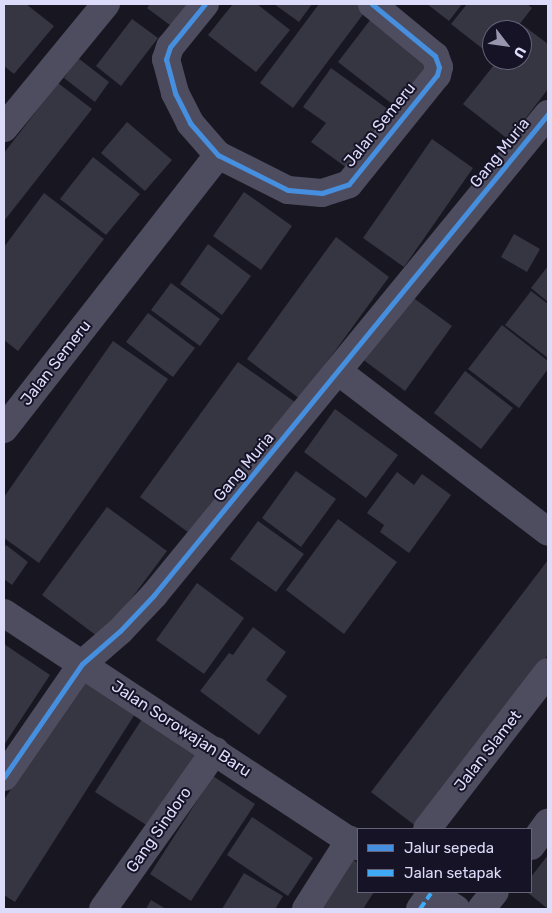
<!DOCTYPE html>
<style>
body{margin:0}
#map{position:relative;width:552px;height:913px;overflow:hidden;background:#181721;font-family:Rubik,sans-serif}
div>[style]{position:absolute}
[style*='--x']{left:calc(var(--x)*1px);top:calc(var(--y)*1px);width:calc(var(--w)*1px);rotate:calc(var(--a)*1deg)}
.building>*{inset:0;background:#363542}
.minor>*{height:28px;margin:-14px;padding:0 14px;transform-origin:14px;border-radius:14px;background:#4e4d60}
.tertiary>*{height:28px;margin:-14px;padding:0 14px;transform-origin:14px;border-radius:14px;background:#4e4d60}
.quiet>*{height:4px;margin-top:-2px;transform-origin:0;background:repeating-linear-gradient(90deg,#3fa9f5 0 8px,transparent 0 12px)}
.cycleway>*{height:5px;margin:-2.5px;padding:0 2.5px;transform-origin:2.5px;border-radius:2.5px;background:#468fdf}
span{translate:-50% -50%;white-space:nowrap;text-align:center;line-height:1.15;-webkit-text-stroke:4px #151325;paint-order:stroke}
.street-label{font-size:16px;color:#dddbfa}
.frame{position:absolute;inset:0;border:5px solid #dddbfa;pointer-events:none}
.legend{position:absolute;left:357px;top:828px;width:175px;height:65px;box-sizing:border-box;background:#151325;border:1px solid #65637a;margin:0;padding:6px 9px;list-style:none;font-size:15px;color:#dddbfa}
.legend li{display:flex;align-items:center;gap:10px;height:25px}
.legend b{width:25px;border:1px solid #65637a}
.north{position:absolute;left:482px;top:20px;width:50px;height:50px;box-sizing:border-box;background:#151325;border:1px solid #65637a;border-radius:50%;rotate:120deg;font-size:14px;font-weight:700;line-height:20px;text-align:center;color:#dddbfa}
.north::after{content:'';display:block;margin:auto;width:18px;height:22px;background:#9896ae;clip-path:polygon(50% 0,100% 100%,50% 72%,0 100%)}
</style>
<div id="map">
<div class="building">
<div style="clip-path:polygon(4px 4px,26px 4px,54px 26px,14px 74px,4px 66px)"></div>
<div style="clip-path:polygon(150px 4px,199px 4px,178px 31px,147px 8px)"></div>
<div style="clip-path:polygon(233px 4px,257px 4px,290px 30px,256px 72px,208px 35px)"></div>
<div style="clip-path:polygon(274px 4px,312px 4px,299px 22px)"></div>
<div style="clip-path:polygon(319px 4px,360px 4px,367px 9px,293px 108px,260px 83px)"></div>
<div style="clip-path:polygon(427px 4px,462px 4px,449px 21px)"></div>
<div style="clip-path:polygon(467px 4px,527px 4px,532px 8px,515px 30px,492px 30px,492px 56px,451px 24px)"></div>
<div style="clip-path:polygon(374px 15px,432px 61px,396px 107px,338px 62px)"></div>
<div style="clip-path:polygon(132px 19px,158px 38px,121px 86px,96px 66px)"></div>
<div style="clip-path:polygon(524px 26px,548px 44px,548px 89px,509px 140px,463px 104px,498px 60px,522px 60px,521px 30px)"></div>
<div style="clip-path:polygon(78px 58px,109px 82px,95px 102px,64px 78px)"></div>
<div style="clip-path:polygon(331px 68px,396px 115px,354px 173px,311px 142px,326px 123px,303px 107px)"></div>
<div style="clip-path:polygon(58px 83px,92px 109px,4px 221px,4px 153px)"></div>
<div style="clip-path:polygon(127px 122px,172px 160px,145px 191px,101px 153px)"></div>
<div style="clip-path:polygon(432px 139px,473px 168px,404px 267px,363px 238px)"></div>
<div style="clip-path:polygon(93px 157px,140px 194px,106px 235px,60px 199px)"></div>
<div style="clip-path:polygon(244px 192px,292px 226px,261px 270px,213px 236px)"></div>
<div style="clip-path:polygon(44px 193px,104px 239px,18px 351px,4px 340px,4px 247px)"></div>
<div style="clip-path:polygon(514px 234px,540px 249px,527px 272px,501px 257px)"></div>
<div style="clip-path:polygon(336px 237px,389px 277px,300px 399px,247px 359px)"></div>
<div style="clip-path:polygon(208px 244px,251px 276px,222px 315px,180px 284px)"></div>
<div style="clip-path:polygon(548px 266px,548px 302px,531px 288px)"></div>
<div style="clip-path:polygon(171px 283px,220px 319px,200px 346px,151px 310px)"></div>
<div style="clip-path:polygon(531px 291px,548px 304px,548px 358px,505px 325px)"></div>
<div style="clip-path:polygon(408px 294px,452px 326px,405px 391px,361px 358px)"></div>
<div style="clip-path:polygon(148px 313px,195px 348px,173px 377px,126px 342px)"></div>
<div style="clip-path:polygon(502px 325px,548px 361px,548px 369px,519px 408px,468px 369px)"></div>
<div style="clip-path:polygon(113px 341px,168px 379px,39px 563px,4px 538px,4px 497px)"></div>
<div style="clip-path:polygon(238px 362px,295px 402px,196px 538px,140px 497px)"></div>
<div style="clip-path:polygon(465px 371px,513px 408px,481px 449px,434px 413px)"></div>
<div style="clip-path:polygon(335px 409px,398px 455px,366px 498px,304px 452px)"></div>
<div style="clip-path:polygon(296px 471px,336px 499px,301px 547px,262px 518px)"></div>
<div style="clip-path:polygon(397px 472px,414px 485px,422px 474px,451px 495px,409px 553px,380px 532px,384px 525px,367px 513px)"></div>
<div style="clip-path:polygon(107px 507px,167px 551px,101px 639px,42px 595px)"></div>
<div style="clip-path:polygon(338px 519px,397px 562px,344px 634px,286px 590px)"></div>
<div style="clip-path:polygon(258px 521px,304px 554px,276px 592px,230px 559px)"></div>
<div style="clip-path:polygon(6px 545px,28px 562px,12px 585px,4px 579px,4px 548px)"></div>
<div style="clip-path:polygon(548px 560px,548px 655px,417px 827px,371px 792px)"></div>
<div style="clip-path:polygon(197px 583px,244px 618px,204px 674px,156px 640px)"></div>
<div style="clip-path:polygon(253px 627px,286px 652px,266px 680px,287px 696px,259px 735px,200px 691px,229px 653px,233px 655px)"></div>
<div style="clip-path:polygon(4px 644px,50px 675px,4px 745px)"></div>
<div style="clip-path:polygon(81px 679px,135px 714px,15px 902px,4px 895px,4px 800px)"></div>
<div style="clip-path:polygon(142px 719px,198px 755px,151px 828px,95px 792px)"></div>
<div style="clip-path:polygon(213px 776px,255px 804px,191px 901px,150px 874px)"></div>
<div style="clip-path:polygon(252px 817px,313px 858px,288px 896px,227px 855px)"></div>
<div style="clip-path:polygon(548px 855px,548px 909px,527px 892px,531px 892px,531px 877px)"></div>
<div style="clip-path:polygon(352px 859px,358px 863px,358px 892px,374px 892px,363px 909px,320px 909px)"></div>
<div style="clip-path:polygon(244px 873px,283px 896px,275px 909px,222px 909px)"></div>
<div style="clip-path:polygon(151px 900px,166px 909px,146px 909px)"></div>
</div>
<div class="minor">
<div style="--x:205;--y:4;--w:55;--a:129.1"></div>
<div style="--x:170;--y:47;--w:13;--a:108"></div>
<div style="--x:166;--y:59;--w:35;--a:75"></div>
<div style="--x:175;--y:93;--w:34;--a:63"></div>
<div style="--x:190;--y:123;--w:43;--a:48.8"></div>
<div style="--x:218;--y:155;--w:78;--a:26.6"></div>
<div style="--x:288;--y:190;--w:34;--a:5"></div>
<div style="--x:322;--y:193;--w:28;--a:-18"></div>
<div style="--x:349;--y:184;--w:140;--a:-51.1"></div>
<div style="--x:437;--y:75;--w:8;--a:-76"></div>
<div style="--x:439;--y:67;--w:12;--a:-110"></div>
<div style="--x:435;--y:56;--w:82;--a:-140.5"></div>
<div style="--x:4;--y:128;--w:161;--a:-50.6"></div>
<div style="--x:339;--y:372;--w:263;--a:37.4"></div>
<div style="--x:4;--y:429;--w:348;--a:-52"></div>
<div style="--x:4;--y:777;--w:137;--a:-55.4"></div>
<div style="--x:82;--y:664;--w:50;--a:-41"></div>
<div style="--x:120;--y:631;--w:50;--a:-46.6"></div>
<div style="--x:154;--y:595;--w:622;--a:-50.68"></div>
<div style="--x:427;--y:829;--w:198;--a:-52.4"></div>
<div style="--x:531;--y:846;--w:29;--a:-54"></div>
<div style="--x:103;--y:909;--w:194;--a:-54.7"></div>
<div style="--x:306;--y:909;--w:82;--a:-57.5"></div>
<div style="--x:420;--y:909;--w:19;--a:-55"></div>
<div style="--x:481;--y:909;--w:22;--a:-51"></div>
</div>
<div class="tertiary">
<div style="--x:4;--y:613;--w:424;--a:33.4"></div>
<div style="--x:429;--y:892;--w:32;--a:32"></div>
</div>
<div class="quiet">
<div style="--x:420;--y:909;--w:19;--a:-55"></div>
</div>
<div class="cycleway">
<div style="--x:205;--y:4;--w:55;--a:129.1"></div>
<div style="--x:170;--y:47;--w:13;--a:108"></div>
<div style="--x:166;--y:59;--w:35;--a:75"></div>
<div style="--x:175;--y:93;--w:34;--a:63"></div>
<div style="--x:190;--y:123;--w:43;--a:48.8"></div>
<div style="--x:218;--y:155;--w:78;--a:26.6"></div>
<div style="--x:288;--y:190;--w:34;--a:5"></div>
<div style="--x:322;--y:193;--w:28;--a:-18"></div>
<div style="--x:349;--y:184;--w:140;--a:-51.1"></div>
<div style="--x:437;--y:75;--w:8;--a:-76"></div>
<div style="--x:439;--y:67;--w:12;--a:-110"></div>
<div style="--x:435;--y:56;--w:82;--a:-140.5"></div>
<div style="--x:4;--y:777;--w:137;--a:-55.4"></div>
<div style="--x:82;--y:664;--w:50;--a:-41"></div>
<div style="--x:120;--y:631;--w:50;--a:-46.6"></div>
<div style="--x:154;--y:595;--w:622;--a:-50.68"></div>
</div>
<div class="street-label">
<span style="left:380px;top:125px;rotate:-51deg">Jalan Semeru</span>
<span style="left:500px;top:153px;rotate:-51deg">Gang Muria</span>
<span style="left:56px;top:363px;rotate:-52deg">Jalan Semeru</span>
<span style="left:244px;top:467px;rotate:-50deg">Gang Muria</span>
<span style="left:181px;top:729px;rotate:33deg">Jalan Sorowajan Baru</span>
<span style="left:488px;top:751px;rotate:-52deg">Jalan Slamet</span>
<span style="left:159px;top:830px;rotate:-55deg">Gang Sindoro</span>
</div>
<div class="frame"></div>
<ul class="legend">
<li><b style="height:6px;background:#468fdf"></b>Jalur sepeda</li>
<li><b style="height:6px;background:#3fa9f5"></b>Jalan setapak</li>
</ul>
<div class="north">U</div>
</div>
